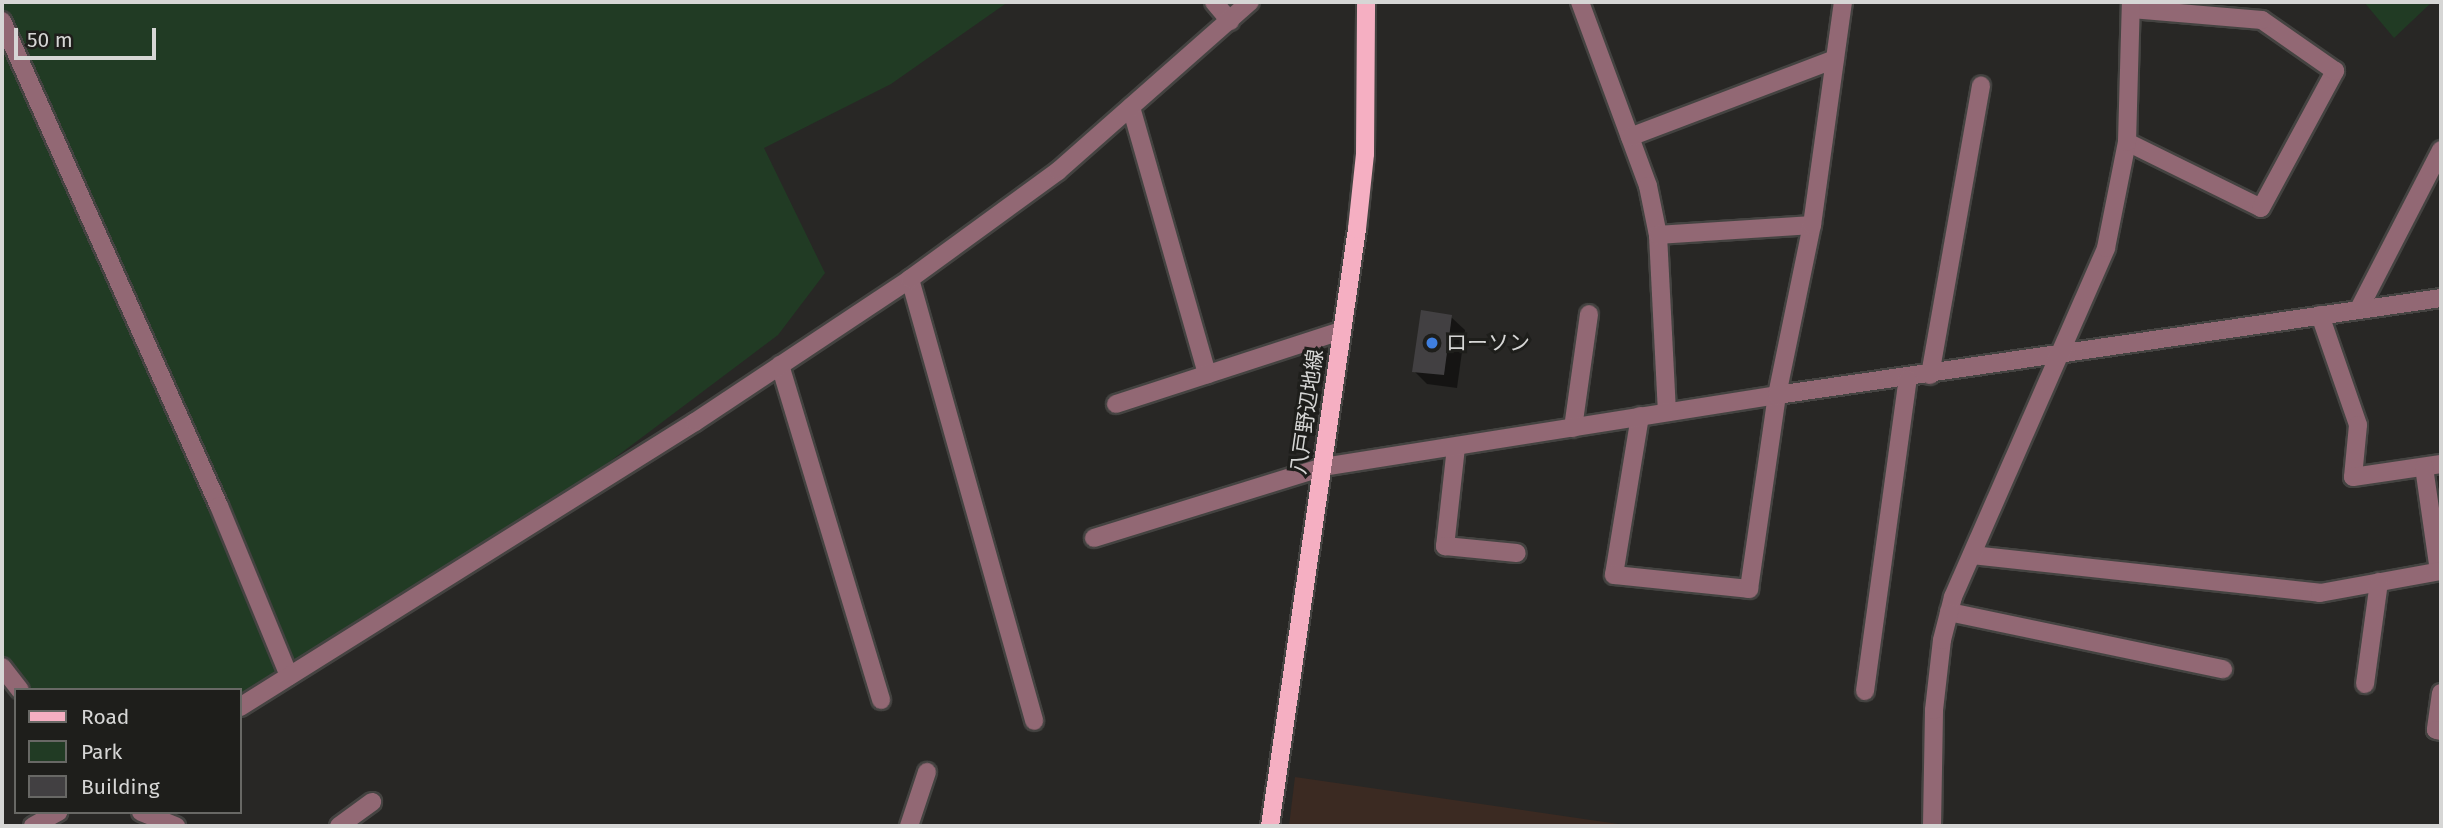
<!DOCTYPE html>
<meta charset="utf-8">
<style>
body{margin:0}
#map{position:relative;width:2443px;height:828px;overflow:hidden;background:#282725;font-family:"Fira Sans","Noto Sans JP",sans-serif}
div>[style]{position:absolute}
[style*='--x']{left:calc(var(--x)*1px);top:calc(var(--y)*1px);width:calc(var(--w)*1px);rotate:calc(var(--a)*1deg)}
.commercial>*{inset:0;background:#3b2a22}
.green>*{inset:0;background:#213b24}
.shadow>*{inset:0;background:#0007}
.building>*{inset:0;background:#424042}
.roads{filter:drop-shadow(2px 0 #444341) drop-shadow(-2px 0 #444341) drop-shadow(0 2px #444341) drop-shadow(0 -2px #444341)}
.minor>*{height:18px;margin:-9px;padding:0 9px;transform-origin:9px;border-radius:9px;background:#926874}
.major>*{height:18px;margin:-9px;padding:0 9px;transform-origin:9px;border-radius:9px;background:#f5afc2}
.dots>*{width:19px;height:19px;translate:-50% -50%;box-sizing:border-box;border:4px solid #1e1e1b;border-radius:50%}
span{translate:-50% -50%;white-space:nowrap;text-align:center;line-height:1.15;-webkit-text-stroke:6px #1e1e1b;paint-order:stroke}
.poi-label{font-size:21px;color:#d6d6d5}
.left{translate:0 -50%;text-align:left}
.street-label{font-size:21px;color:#d6d6d5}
.frame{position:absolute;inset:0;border:4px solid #d6d6d5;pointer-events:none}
.legend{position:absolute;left:14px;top:688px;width:228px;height:126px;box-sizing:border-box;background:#1e1e1b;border:2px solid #686865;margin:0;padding:9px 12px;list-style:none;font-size:21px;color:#d6d6d5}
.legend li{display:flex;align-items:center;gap:14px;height:35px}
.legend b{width:35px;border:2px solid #686865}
.scale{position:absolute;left:14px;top:28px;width:142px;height:32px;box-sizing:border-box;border:4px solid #d6d6d5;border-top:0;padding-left:9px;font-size:21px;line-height:24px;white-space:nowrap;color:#d6d6d5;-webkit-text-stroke:5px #1e1e1b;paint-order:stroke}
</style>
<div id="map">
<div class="commercial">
<div style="clip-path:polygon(1295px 777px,1632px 826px,1289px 826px)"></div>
</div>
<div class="green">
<div style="clip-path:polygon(2px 2px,1008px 2px,891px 84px,764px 148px,825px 273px,778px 335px,576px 487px,240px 698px,240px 690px,20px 690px,2px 655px)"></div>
<div style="clip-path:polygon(2364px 2px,2432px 2px,2394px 38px)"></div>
</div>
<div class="shadow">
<div style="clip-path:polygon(1451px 317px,1465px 330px,1457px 388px,1427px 384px,1414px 371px)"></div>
</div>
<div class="building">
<div style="clip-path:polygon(1421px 310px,1452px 315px,1444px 375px,1412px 372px)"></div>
</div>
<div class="roads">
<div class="minor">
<div style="--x:1214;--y:2;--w:25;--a:50"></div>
<div style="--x:1580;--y:2;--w:196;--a:69.7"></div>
<div style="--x:1648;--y:186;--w:50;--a:78.5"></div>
<div style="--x:1658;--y:235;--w:177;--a:87.1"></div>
<div style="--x:2;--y:21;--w:531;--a:65.9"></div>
<div style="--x:219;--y:506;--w:184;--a:67.6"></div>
<div style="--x:1131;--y:107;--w:278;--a:74.1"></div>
<div style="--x:1630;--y:137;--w:219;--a:-20.8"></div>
<div style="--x:2127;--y:142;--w:149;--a:26.2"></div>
<div style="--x:2261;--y:208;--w:156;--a:-61.6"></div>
<div style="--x:2335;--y:71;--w:89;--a:-145.1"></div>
<div style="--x:2262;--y:20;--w:131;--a:-175.2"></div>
<div style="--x:1658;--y:235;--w:154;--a:-3.7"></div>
<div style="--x:910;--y:279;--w:459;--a:74.3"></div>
<div style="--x:2359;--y:309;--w:179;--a:-62.7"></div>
<div style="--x:2320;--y:315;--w:116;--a:70.9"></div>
<div style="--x:2358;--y:425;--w:52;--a:95.5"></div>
<div style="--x:2353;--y:477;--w:89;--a:-8.4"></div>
<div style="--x:780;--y:365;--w:350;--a:73.2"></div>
<div style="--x:1930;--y:375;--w:294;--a:-80"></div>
<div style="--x:1116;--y:404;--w:237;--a:-18"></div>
<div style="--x:1640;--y:416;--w:161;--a:99.3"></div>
<div style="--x:1614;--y:575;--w:136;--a:5.9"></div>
<div style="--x:1749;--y:589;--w:196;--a:-81.8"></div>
<div style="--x:1777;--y:395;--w:174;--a:-78.4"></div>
<div style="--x:1812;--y:225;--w:225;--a:-82.1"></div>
<div style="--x:1573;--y:428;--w:115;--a:-82"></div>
<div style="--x:1456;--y:447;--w:100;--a:96.3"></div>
<div style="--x:1445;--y:546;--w:72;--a:5.6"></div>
<div style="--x:2424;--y:467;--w:105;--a:81.8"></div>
<div style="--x:1094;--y:538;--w:240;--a:-17.2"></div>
<div style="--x:1323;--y:467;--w:460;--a:-9"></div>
<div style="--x:1777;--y:395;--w:671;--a:-8.31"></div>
<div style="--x:1972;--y:555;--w:350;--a:6.2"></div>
<div style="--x:2320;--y:593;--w:123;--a:-10.3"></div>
<div style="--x:1949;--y:612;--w:280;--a:11.8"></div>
<div style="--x:2;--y:667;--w:29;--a:52"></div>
<div style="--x:2365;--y:684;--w:103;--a:-82.2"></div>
<div style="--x:1865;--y:691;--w:315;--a:-82.2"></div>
<div style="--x:2441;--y:693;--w:37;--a:98"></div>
<div style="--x:2436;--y:730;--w:5;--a:11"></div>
<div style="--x:240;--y:707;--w:537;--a:-32.06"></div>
<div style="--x:695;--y:422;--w:258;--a:-33.6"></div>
<div style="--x:910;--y:279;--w:183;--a:-36.1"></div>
<div style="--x:1058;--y:171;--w:256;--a:-41.4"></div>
<div style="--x:141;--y:812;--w:38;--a:22"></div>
<div style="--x:33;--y:826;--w:29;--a:-29"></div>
<div style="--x:339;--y:826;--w:41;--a:-36"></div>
<div style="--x:909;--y:826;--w:57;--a:-71.6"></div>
<div style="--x:1932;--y:826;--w:116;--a:-89"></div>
<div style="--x:1934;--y:710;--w:70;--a:-83.5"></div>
<div style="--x:1942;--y:640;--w:44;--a:-75.7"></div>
<div style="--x:1953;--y:597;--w:381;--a:-66.3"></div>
<div style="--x:2106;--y:248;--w:108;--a:-78.8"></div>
<div style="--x:2127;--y:142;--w:140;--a:-88.4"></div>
</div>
<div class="major">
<div style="--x:1270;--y:826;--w:603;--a:-81.71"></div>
<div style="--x:1357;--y:229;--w:75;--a:-83.9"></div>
<div style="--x:1365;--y:154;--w:152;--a:-89.6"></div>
</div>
</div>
<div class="dots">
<div style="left:1432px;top:343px;background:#3f7fe0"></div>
</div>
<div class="poi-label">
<span class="left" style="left:1446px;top:343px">ローソン</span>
</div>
<div class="street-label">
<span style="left:1307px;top:412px;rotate:-82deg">八戸野辺地線</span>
</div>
<div class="frame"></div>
<ul class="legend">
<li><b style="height:9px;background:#f5afc2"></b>Road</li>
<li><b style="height:19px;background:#213b24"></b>Park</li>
<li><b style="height:19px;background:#424042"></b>Building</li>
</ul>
<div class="scale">50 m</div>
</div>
